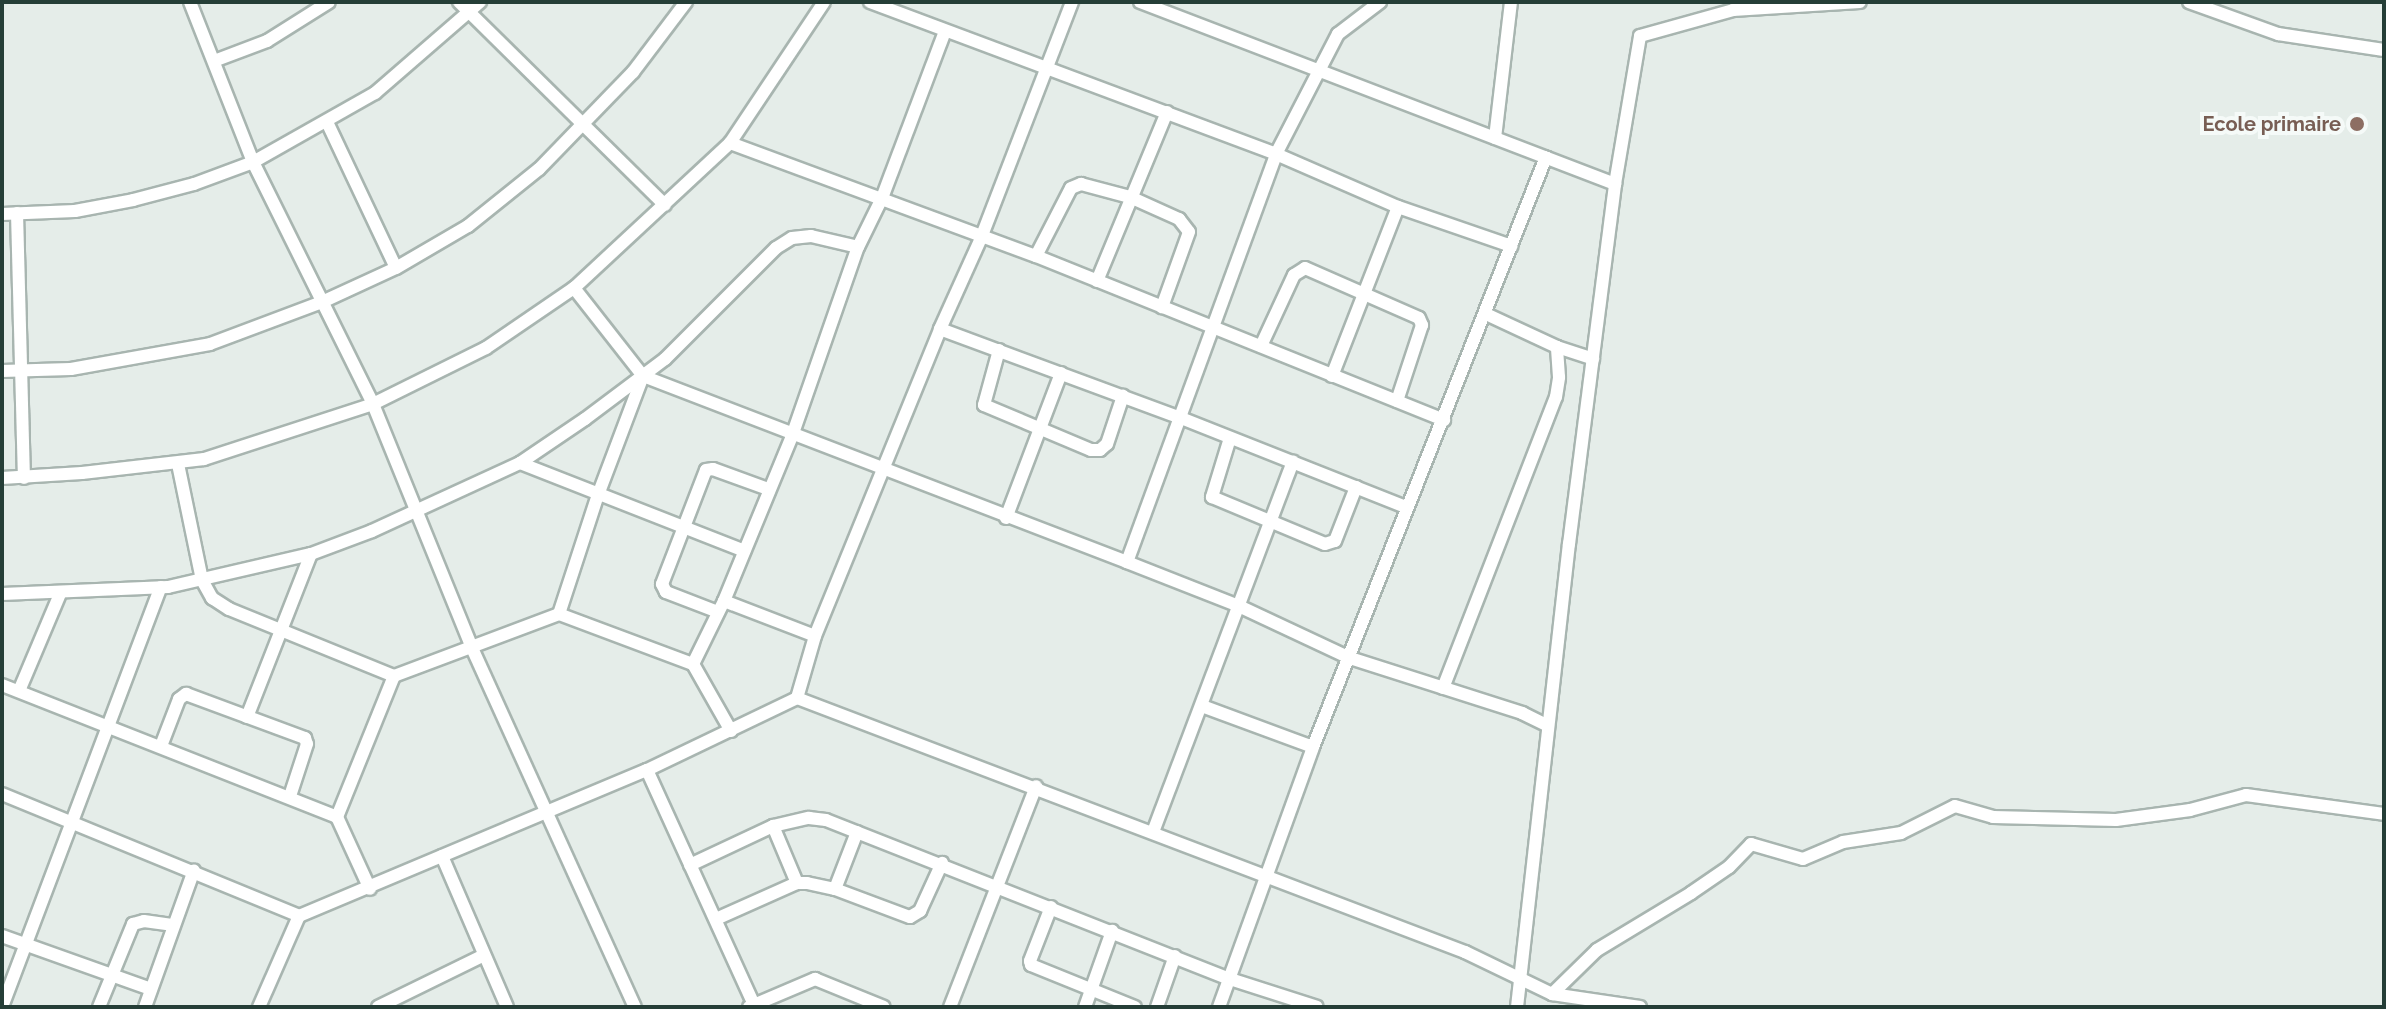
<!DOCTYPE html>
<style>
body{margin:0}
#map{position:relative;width:2386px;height:1009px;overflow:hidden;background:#e5ede9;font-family:Raleway,sans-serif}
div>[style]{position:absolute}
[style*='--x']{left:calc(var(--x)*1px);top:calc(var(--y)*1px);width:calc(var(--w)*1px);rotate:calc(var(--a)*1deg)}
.roads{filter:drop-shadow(2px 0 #a8b5b0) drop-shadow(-2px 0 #a8b5b0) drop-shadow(0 2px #a8b5b0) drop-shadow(0 -2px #a8b5b0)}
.street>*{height:12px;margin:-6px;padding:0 6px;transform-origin:6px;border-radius:6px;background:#fff}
.dots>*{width:22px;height:22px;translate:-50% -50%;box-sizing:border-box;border:4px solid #f5faf8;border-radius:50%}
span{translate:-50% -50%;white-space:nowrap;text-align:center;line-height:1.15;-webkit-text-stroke:8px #f5faf8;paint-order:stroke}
.education-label{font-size:20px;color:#785e54;font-weight:700}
.right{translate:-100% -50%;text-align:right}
.frame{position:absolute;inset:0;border:4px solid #253e37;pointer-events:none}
</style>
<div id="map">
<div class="roads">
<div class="street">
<div style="--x:190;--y:2;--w:172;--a:68.5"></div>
<div style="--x:253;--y:162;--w:270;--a:63.6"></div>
<div style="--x:373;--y:404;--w:263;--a:67.9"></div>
<div style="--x:472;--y:648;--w:394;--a:65.6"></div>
<div style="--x:459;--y:2;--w:289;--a:44.6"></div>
<div style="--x:870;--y:2;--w:434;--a:20.5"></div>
<div style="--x:1276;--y:154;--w:133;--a:23.5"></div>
<div style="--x:1398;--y:207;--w:120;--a:19"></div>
<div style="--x:1140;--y:2;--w:509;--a:20.96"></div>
<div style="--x:2189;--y:2;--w:95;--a:19.8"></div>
<div style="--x:2278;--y:34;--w:107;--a:8.6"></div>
<div style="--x:214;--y:61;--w:57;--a:-20.7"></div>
<div style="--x:267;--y:41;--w:73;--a:-32.2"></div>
<div style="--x:327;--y:122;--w:161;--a:64.7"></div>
<div style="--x:1495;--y:138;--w:137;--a:-83.3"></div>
<div style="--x:730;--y:143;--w:326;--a:20.3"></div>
<div style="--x:1036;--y:256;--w:440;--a:21.9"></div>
<div style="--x:17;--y:213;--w:265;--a:88.5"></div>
<div style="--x:2;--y:214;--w:73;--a:-2.4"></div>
<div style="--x:75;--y:211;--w:59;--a:-10.7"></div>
<div style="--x:133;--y:200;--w:63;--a:-14.7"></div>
<div style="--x:194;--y:184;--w:63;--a:-20.4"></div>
<div style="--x:253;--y:162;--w:140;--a:-29.5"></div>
<div style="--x:375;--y:93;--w:139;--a:-40.9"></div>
<div style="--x:1036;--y:256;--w:76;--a:-62.8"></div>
<div style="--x:1071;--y:188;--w:11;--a:-22"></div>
<div style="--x:1081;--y:184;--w:51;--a:14.9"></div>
<div style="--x:1130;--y:197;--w:54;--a:24.2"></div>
<div style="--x:1179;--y:219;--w:16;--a:52"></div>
<div style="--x:1189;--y:232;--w:80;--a:109.8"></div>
<div style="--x:1097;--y:281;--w:183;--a:-67.5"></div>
<div style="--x:574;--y:288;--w:112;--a:51.9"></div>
<div style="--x:643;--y:376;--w:519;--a:21.02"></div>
<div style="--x:1127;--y:562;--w:123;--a:21.5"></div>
<div style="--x:1241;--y:607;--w:120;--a:25.1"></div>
<div style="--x:1350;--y:658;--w:181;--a:17.7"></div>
<div style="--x:1522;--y:713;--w:28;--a:26"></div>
<div style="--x:940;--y:329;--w:257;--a:20.3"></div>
<div style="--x:1181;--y:418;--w:242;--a:21.6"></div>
<div style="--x:1261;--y:346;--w:78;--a:-65.1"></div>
<div style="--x:1294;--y:275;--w:13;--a:-32"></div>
<div style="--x:1305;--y:268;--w:124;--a:23.7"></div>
<div style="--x:1419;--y:318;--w:8;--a:67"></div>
<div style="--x:1422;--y:325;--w:80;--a:108.2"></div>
<div style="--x:1557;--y:347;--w:38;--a:18"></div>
<div style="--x:999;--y:350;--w:57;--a:105.3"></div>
<div style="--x:984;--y:405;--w:116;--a:22.8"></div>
<div style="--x:1091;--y:450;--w:9;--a:0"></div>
<div style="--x:1100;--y:450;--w:9;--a:-41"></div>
<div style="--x:1107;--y:444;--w:51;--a:-71.6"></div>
<div style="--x:2;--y:371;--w:69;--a:-1.7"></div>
<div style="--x:71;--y:369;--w:141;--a:-10.2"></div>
<div style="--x:210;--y:344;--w:120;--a:-20.6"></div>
<div style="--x:322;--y:302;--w:81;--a:-24.7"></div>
<div style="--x:396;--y:268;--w:83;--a:-30.3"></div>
<div style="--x:468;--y:226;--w:91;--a:-38.8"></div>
<div style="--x:539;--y:169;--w:135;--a:-45.9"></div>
<div style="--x:633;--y:72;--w:88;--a:-52.9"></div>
<div style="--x:1332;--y:376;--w:181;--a:-68.7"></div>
<div style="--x:1230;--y:438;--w:62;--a:107"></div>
<div style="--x:1212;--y:497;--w:122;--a:22.6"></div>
<div style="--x:1325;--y:544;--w:10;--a:-17"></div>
<div style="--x:1335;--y:541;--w:58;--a:-68.7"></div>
<div style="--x:520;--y:463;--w:241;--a:21.4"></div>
<div style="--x:178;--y:464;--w:118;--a:78.3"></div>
<div style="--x:202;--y:580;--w:21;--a:61"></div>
<div style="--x:212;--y:598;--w:20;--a:33"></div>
<div style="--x:229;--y:609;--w:178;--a:22.1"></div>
<div style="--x:394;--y:676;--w:176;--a:-20.6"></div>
<div style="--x:559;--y:614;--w:143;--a:20.5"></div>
<div style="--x:693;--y:664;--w:77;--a:60.4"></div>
<div style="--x:2;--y:478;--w:80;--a:-3.6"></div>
<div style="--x:82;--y:473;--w:123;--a:-6.5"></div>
<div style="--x:204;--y:459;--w:178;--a:-18"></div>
<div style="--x:373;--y:404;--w:126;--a:-26.4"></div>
<div style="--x:486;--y:348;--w:107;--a:-34.3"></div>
<div style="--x:574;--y:288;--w:213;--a:-42.9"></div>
<div style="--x:730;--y:143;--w:169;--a:-56.3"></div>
<div style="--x:1006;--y:518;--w:155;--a:-69.2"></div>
<div style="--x:1127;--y:562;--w:434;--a:-69.9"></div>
<div style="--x:1276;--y:154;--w:135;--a:-62.7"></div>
<div style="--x:1338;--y:34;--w:53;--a:-37.3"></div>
<div style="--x:2;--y:594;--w:166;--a:-2.4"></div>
<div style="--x:168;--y:587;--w:147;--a:-13"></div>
<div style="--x:311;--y:554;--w:65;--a:-20.7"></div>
<div style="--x:372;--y:531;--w:163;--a:-24.7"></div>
<div style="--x:520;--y:463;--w:78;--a:-34.1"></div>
<div style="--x:585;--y:419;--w:100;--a:-36.9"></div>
<div style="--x:665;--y:359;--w:157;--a:-45"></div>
<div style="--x:776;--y:248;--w:19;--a:-32"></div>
<div style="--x:792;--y:238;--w:19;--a:-6"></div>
<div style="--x:811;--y:236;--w:48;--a:13.2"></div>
<div style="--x:724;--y:601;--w:97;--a:21"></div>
<div style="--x:718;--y:612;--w:56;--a:-159"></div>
<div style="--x:666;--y:592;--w:9;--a:-117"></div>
<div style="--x:662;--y:584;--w:122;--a:-68.9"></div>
<div style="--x:706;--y:470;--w:7;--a:-8"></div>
<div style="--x:713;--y:469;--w:59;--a:20"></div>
<div style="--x:559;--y:614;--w:125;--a:-71.9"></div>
<div style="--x:598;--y:495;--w:127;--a:-69.3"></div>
<div style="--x:693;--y:664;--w:70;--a:-63.8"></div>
<div style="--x:724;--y:601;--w:178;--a:-67.6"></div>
<div style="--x:792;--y:436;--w:200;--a:-70.8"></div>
<div style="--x:858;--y:247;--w:55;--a:-63.9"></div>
<div style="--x:882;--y:198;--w:178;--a:-69.3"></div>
<div style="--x:2;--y:685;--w:360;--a:21.5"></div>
<div style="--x:337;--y:817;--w:79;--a:65.4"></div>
<div style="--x:1443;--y:688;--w:312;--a:-68.8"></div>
<div style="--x:1556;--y:397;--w:20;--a:-81"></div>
<div style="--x:1559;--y:377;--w:30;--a:-94"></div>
<div style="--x:1557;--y:347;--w:78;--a:-155.1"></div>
<div style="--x:19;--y:691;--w:105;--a:-67.1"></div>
<div style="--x:797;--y:698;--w:715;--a:20.82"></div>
<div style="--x:1465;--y:952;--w:97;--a:25.8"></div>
<div style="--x:1552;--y:994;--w:89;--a:8.4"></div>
<div style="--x:1202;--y:706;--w:118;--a:20.3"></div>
<div style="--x:247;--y:717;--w:175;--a:-68.6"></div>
<div style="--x:161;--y:746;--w:50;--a:-69"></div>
<div style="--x:179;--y:699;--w:9;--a:-36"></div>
<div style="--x:186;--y:694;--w:127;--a:20.3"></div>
<div style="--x:305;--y:738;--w:6;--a:72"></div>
<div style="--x:307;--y:744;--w:55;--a:108.1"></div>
<div style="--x:647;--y:770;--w:258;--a:65.5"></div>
<div style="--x:2;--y:794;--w:321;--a:22.3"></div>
<div style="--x:299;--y:916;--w:377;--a:-22.8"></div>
<div style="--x:647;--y:770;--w:166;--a:-25.6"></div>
<div style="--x:797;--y:698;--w:65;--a:-73.8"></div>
<div style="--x:815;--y:636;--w:331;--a:-67.8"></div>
<div style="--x:940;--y:329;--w:100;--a:-65.7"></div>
<div style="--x:981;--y:238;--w:253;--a:-68.9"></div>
<div style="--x:337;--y:817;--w:152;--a:-68"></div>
<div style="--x:773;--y:826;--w:62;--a:67.2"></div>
<div style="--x:1153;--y:832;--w:396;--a:-69.3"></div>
<div style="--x:442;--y:856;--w:164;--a:66.7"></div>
<div style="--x:690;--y:865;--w:92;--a:-25.2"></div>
<div style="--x:773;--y:826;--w:37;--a:-13"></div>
<div style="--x:809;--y:818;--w:17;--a:7"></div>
<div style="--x:826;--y:820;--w:434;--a:21.5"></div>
<div style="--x:1230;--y:979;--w:91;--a:17.8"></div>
<div style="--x:835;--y:889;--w:61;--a:-68.9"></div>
<div style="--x:1051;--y:907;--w:58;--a:111.3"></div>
<div style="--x:1030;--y:961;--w:4;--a:76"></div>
<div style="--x:1031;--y:965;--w:112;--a:22"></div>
<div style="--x:716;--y:919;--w:89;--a:-24"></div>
<div style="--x:797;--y:883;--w:10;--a:0"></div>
<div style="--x:807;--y:883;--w:29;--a:12"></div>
<div style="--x:835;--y:889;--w:80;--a:20.5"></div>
<div style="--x:910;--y:917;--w:12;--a:-31"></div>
<div style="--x:920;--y:911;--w:53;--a:-65.4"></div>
<div style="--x:2;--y:936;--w:158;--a:19.6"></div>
<div style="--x:1552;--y:994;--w:63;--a:-44.4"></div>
<div style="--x:1597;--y:950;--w:110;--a:-31.2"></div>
<div style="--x:1691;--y:893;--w:46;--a:-34.4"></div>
<div style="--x:1729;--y:867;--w:32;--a:-46"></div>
<div style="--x:1751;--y:844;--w:54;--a:16.1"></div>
<div style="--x:1803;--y:859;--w:43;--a:-23"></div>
<div style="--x:1843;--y:842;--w:59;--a:-8.8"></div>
<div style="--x:1901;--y:833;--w:60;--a:-26.6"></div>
<div style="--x:1955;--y:806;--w:40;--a:16"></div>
<div style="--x:1993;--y:817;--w:123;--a:1.4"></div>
<div style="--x:2116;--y:820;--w:75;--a:-7.7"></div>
<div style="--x:2190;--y:810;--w:58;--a:-15"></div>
<div style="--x:2246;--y:795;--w:139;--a:7.8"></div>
<div style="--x:2;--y:1007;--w:449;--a:-69.3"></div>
<div style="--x:99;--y:1007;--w:90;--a:-67.7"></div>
<div style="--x:133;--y:924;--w:11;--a:-15"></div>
<div style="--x:144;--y:921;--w:30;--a:8"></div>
<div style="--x:145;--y:1007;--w:145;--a:-70.3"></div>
<div style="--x:259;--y:1007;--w:99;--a:-66.3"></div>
<div style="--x:378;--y:1007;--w:118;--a:-26.1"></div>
<div style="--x:749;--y:1007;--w:72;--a:-23"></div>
<div style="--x:815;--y:979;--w:74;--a:22.1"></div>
<div style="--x:950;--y:1007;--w:237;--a:-68.7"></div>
<div style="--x:1085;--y:1007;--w:81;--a:-70.4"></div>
<div style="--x:1157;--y:1007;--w:54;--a:-70.6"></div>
<div style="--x:1219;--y:1007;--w:276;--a:-70.1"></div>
<div style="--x:1313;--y:747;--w:634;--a:-68.45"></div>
<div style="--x:1517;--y:1007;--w:466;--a:-83.6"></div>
<div style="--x:1569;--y:544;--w:363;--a:-82.7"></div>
<div style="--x:1615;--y:184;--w:150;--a:-80.4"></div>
<div style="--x:1640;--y:36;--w:97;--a:-15.6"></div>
<div style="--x:1733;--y:10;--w:127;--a:-3.6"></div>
</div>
</div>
<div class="dots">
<div style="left:2357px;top:124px;background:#8d6e63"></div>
</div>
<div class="education-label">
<span class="right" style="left:2341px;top:124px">Ecole primaire</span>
</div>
<div class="frame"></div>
</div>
